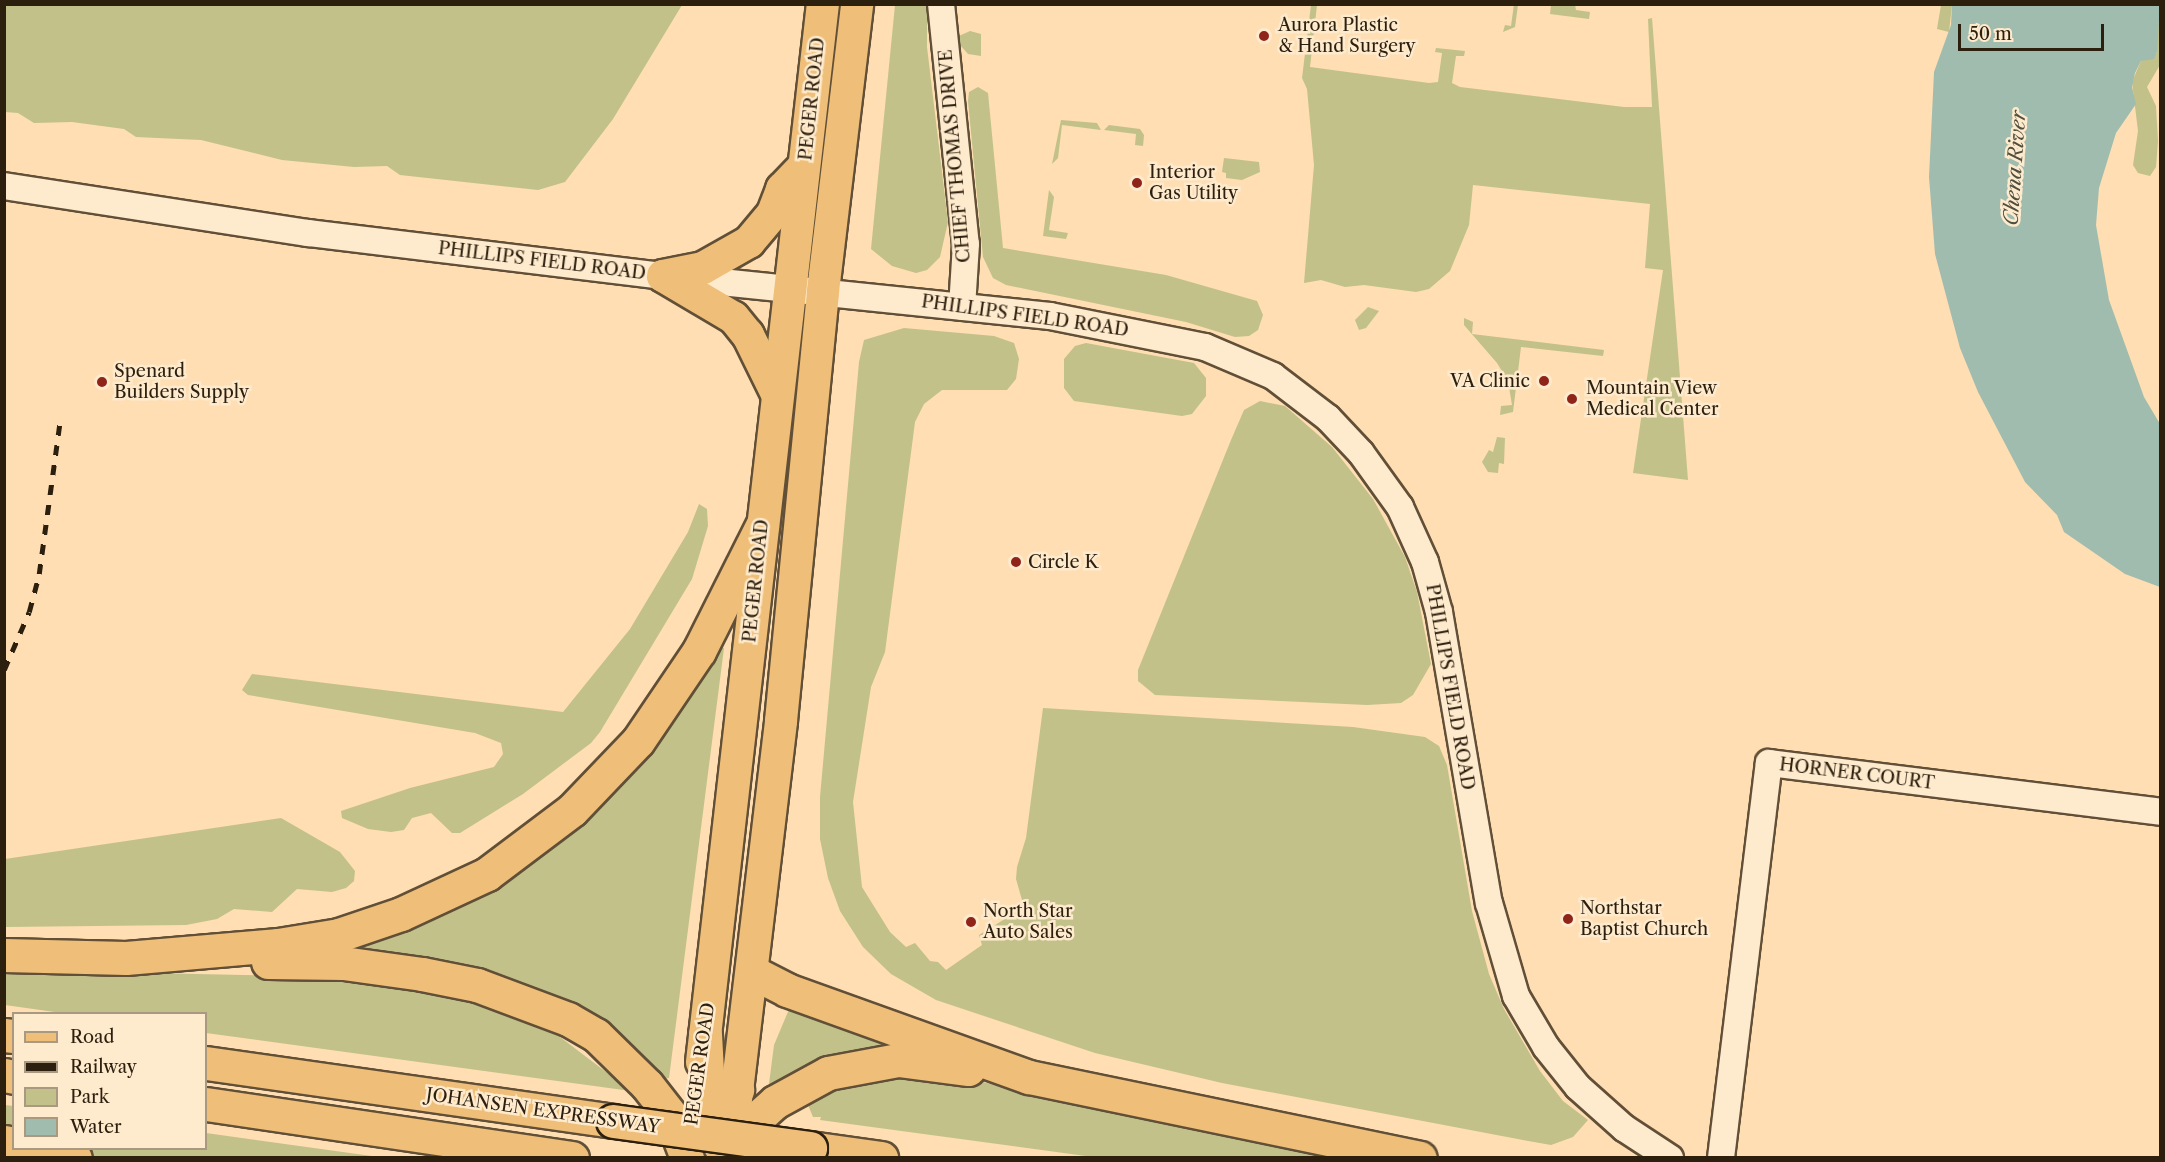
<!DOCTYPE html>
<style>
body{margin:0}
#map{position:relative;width:2165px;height:1162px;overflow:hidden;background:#fedeb2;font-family:"Libre Caslon Text",serif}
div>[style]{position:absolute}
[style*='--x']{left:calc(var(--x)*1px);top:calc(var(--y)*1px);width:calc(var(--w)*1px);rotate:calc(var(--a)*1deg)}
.green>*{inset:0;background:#c2c18a}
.water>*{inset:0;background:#a0bcae}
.roads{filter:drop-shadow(2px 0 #614f37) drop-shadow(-2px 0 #614f37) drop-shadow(0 2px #614f37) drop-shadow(0 -2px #614f37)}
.minor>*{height:26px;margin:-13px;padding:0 13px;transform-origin:13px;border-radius:13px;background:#feeacd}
.major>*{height:32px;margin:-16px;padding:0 16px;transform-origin:16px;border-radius:16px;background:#efbf79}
.highway>*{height:33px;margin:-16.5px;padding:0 16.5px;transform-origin:16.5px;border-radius:16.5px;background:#efbf79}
.rail>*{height:4.5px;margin-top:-2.25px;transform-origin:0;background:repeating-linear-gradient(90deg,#2d1f0e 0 10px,transparent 0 20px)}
.bridges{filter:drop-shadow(2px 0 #2d1f0e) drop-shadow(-2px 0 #2d1f0e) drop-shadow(0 2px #2d1f0e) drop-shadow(0 -2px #2d1f0e)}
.highway-bridge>*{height:33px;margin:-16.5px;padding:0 16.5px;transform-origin:16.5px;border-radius:16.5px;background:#efbf79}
.dots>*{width:16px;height:16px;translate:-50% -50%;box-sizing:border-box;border:3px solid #feeacd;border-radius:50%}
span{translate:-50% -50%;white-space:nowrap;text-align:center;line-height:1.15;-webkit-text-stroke:5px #feeacd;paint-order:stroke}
.poi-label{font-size:18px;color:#2d1f0e}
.left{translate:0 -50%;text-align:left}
.right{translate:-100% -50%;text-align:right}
.street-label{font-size:18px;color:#2d1f0e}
.water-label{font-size:20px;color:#504e3e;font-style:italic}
.frame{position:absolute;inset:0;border:6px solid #2d1f0e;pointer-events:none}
.legend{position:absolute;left:12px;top:1012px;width:195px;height:138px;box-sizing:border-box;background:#feeacd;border:2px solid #aa9981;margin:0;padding:8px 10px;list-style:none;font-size:18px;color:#2d1f0e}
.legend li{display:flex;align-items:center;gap:12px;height:30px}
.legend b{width:30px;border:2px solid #aa9981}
.scale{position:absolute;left:1958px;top:24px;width:146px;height:27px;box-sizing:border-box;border:3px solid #2d1f0e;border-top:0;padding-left:8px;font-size:18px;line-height:21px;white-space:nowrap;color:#2d1f0e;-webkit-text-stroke:4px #feeacd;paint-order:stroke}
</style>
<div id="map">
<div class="green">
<div style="clip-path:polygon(1514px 4px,1518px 5px,1515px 27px,1503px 32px,1505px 25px,1511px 26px)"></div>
<div style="clip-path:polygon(4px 5px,682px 4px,682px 5px,613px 119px,565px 182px,538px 190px,400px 175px,387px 166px,354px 167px,282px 160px,201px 140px,136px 137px,124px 129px,72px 122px,34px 123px,18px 113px,5px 112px)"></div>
<div style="clip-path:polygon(895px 5px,927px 5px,927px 47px,948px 222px,940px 257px,927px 270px,916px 273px,892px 266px,871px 249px)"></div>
<div style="clip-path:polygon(1311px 5px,1317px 5px,1310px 67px,1429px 83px,1438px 82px,1442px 53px,1435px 52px,1436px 48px,1465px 51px,1464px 56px,1456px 56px,1452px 83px,1460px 87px,1624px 107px,1652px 107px,1648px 19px,1652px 18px,1688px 480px,1633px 473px,1663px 270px,1645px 268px,1650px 204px,1473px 185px,1469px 225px,1450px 271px,1429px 289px,1416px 292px,1364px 285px,1345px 287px,1321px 280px,1304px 283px,1314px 165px,1307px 89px,1302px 78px)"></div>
<div style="clip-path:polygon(1551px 5px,1575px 5px,1576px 10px,1590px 12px,1589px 19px,1550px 14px)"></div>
<div style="clip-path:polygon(1941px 5px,1952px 5px,1949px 32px,1937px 29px)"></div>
<div style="clip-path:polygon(2160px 20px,2160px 65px,2147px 87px,2156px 106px,2158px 141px,2156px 167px,2150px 176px,2138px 173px,2133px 165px,2138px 131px,2132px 82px,2141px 61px,2157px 53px,2157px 27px)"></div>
<div style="clip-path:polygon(970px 31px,981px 34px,981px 56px,968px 54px,960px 45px,959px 36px)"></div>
<div style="clip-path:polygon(978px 87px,988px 93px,1003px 248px,1166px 275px,1257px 301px,1263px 315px,1258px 330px,1249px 336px,1235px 337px,1186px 322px,1006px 285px,993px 278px,983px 257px,968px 101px,969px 92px)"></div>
<div style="clip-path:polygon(1061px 120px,1097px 123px,1101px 130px,1062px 125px,1058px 158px,1052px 164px)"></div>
<div style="clip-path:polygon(1109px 125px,1140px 129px,1144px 135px,1143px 146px,1135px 145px,1136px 134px,1104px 130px)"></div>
<div style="clip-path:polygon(1224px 158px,1259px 162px,1260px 172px,1242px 180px,1226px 178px,1226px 173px,1222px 172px)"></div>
<div style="clip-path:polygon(1049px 190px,1054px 197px,1049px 230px,1068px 233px,1066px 239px,1043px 236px)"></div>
<div style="clip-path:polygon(1368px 307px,1379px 311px,1366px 328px,1359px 330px,1355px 320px)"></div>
<div style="clip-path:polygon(1464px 318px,1473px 322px,1472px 334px,1604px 350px,1603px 356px,1521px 347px,1513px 412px,1500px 415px,1501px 406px,1512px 405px,1508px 381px,1497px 363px,1464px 325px)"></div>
<div style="clip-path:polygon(904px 328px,994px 336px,1014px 343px,1019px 359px,1016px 379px,1007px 390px,942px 390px,924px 404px,915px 422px,885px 652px,871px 687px,853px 802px,862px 887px,890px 932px,906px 947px,915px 943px,930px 961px,938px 962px,946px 970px,982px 945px,979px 935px,1024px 907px,1016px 879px,1017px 867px,1026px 838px,1043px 708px,1353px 727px,1425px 737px,1439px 746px,1447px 765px,1472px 911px,1489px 974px,1504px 1009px,1540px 1071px,1563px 1101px,1588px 1120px,1573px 1137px,1551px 1145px,1523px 1140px,1222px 1083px,1095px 1053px,936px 1000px,891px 974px,863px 947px,840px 911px,828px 878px,820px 839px,820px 797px,859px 362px,864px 340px)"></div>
<div style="clip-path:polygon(1086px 343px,1194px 363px,1206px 378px,1206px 396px,1192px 414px,1182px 416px,1074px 401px,1064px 388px,1064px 359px,1075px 346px)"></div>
<div style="clip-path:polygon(1260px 401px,1285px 406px,1332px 447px,1373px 499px,1405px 557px,1417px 592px,1431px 664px,1413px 695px,1401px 703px,1367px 705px,1155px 695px,1138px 681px,1138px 670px,1231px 440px,1244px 410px)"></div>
<div style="clip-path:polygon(1497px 437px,1505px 438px,1504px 464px,1499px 463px,1498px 473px,1488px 472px,1482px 462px,1489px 450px,1493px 452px)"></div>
<div style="clip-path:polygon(699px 504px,707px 509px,708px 526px,692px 579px,600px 732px,591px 743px,523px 794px,460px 833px,452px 833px,431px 813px,412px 818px,404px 830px,391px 832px,368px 829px,342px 818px,341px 811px,410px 788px,494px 767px,503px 754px,501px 743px,475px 733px,248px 695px,242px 690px,252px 674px,563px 712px,630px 629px,688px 532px)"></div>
<div style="clip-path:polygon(717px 646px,724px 648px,669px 1078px,663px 1079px,620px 1039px,313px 950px,463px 900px)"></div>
<div style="clip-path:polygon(281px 818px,340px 852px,355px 871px,354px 881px,346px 888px,332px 892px,297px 889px,272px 912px,234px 909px,217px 919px,186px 925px,5px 927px,5px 859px)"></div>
<div style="clip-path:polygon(5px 970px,286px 976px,438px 993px,543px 1024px,631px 1091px,206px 1033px,206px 1014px,69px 1014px,5px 1005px)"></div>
<div style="clip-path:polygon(790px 1007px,899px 1043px,776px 1087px,769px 1084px,774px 1045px)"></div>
<div style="clip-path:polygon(899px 1072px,972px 1080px,1352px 1157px,1093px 1157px,820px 1120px,821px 1117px,813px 1117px,806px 1100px,832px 1088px)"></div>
<div style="clip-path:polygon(5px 1105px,13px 1106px,13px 1137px,5px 1135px)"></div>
<div style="clip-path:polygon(206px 1133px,379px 1157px,101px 1158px,64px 1149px,206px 1148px)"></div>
</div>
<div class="water">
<div style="clip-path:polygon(1952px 5px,2160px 5px,2157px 52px,2154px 59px,2141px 61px,2135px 73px,2132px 87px,2136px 104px,2116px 133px,2099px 188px,2096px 225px,2109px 300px,2144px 397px,2160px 424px,2160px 587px,2125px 574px,2064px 532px,2057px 515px,2025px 482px,1978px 392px,1960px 348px,1935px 254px,1929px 177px,1934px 72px,1951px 25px)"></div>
</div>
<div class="roads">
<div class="minor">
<div style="--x:941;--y:4;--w:241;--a:84.1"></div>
<div style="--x:966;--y:244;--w:63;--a:93.6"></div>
<div style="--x:4;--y:186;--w:308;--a:8.8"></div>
<div style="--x:308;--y:233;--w:358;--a:6.9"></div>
<div style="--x:663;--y:276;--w:389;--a:5.9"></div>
<div style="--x:1050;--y:316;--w:158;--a:11.3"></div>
<div style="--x:1205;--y:347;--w:74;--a:23.1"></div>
<div style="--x:1273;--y:376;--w:69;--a:37.4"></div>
<div style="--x:1328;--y:418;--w:48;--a:46.7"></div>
<div style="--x:1361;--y:453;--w:67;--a:54.2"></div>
<div style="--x:1400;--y:507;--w:60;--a:65.6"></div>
<div style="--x:1425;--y:562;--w:52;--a:74.4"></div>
<div style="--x:1439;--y:612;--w:295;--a:80.3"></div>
<div style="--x:1489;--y:903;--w:97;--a:73.8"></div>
<div style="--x:1516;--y:996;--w:59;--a:59.5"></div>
<div style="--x:1546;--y:1047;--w:51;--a:51.3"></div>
<div style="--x:1578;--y:1087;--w:62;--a:41.7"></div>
<div style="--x:1624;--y:1128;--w:55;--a:33.1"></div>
<div style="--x:1721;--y:1158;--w:398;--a:-83.1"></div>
<div style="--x:1769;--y:763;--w:394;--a:7.1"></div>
</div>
<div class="major">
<div style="--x:663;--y:276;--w:41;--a:-11.3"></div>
<div style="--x:703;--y:268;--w:53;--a:-29.5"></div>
<div style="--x:749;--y:242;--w:38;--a:-50"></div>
<div style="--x:773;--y:213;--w:26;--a:-69"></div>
<div style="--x:782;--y:189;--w:29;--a:-46"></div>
<div style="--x:663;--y:276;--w:82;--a:30.6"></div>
<div style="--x:734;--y:318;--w:22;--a:51"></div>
<div style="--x:748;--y:335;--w:64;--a:63.8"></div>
<div style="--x:702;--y:1062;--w:1065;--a:-83.48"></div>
<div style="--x:734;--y:1116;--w:398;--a:-83.2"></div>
<div style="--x:781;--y:721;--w:432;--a:-84.4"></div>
<div style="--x:823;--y:291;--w:289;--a:-83.2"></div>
</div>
<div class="highway">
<div style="--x:4;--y:955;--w:122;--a:1.4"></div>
<div style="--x:126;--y:958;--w:153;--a:-4.9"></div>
<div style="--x:278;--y:945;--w:62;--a:-9.3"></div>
<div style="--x:339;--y:935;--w:65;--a:-18.7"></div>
<div style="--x:401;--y:914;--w:95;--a:-24.9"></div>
<div style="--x:487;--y:874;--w:106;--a:-37"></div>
<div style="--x:572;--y:810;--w:95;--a:-46.3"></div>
<div style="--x:638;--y:741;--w:109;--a:-55.9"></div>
<div style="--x:699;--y:651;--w:140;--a:-63.3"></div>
<div style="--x:268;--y:962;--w:75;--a:0.8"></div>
<div style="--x:343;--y:963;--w:80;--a:7.9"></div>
<div style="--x:422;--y:974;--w:56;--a:11.3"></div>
<div style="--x:477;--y:985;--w:97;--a:20.5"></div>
<div style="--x:568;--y:1019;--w:32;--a:30"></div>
<div style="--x:596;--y:1035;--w:71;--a:44.4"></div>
<div style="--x:647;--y:1085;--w:39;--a:52"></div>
<div style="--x:671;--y:1116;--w:45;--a:69.1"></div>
<div style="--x:752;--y:972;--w:39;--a:27"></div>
<div style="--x:787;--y:990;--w:257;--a:19.8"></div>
<div style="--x:1029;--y:1077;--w:399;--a:11.7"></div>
<div style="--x:705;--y:1034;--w:92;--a:86.9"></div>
<div style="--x:710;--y:1126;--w:35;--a:63"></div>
<div style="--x:4;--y:1035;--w:10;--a:6"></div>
<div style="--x:206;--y:1063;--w:411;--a:8.1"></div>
<div style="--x:4;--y:1075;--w:10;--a:11"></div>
<div style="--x:206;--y:1104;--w:370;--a:8.4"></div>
<div style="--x:705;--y:1133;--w:54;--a:-53.3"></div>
<div style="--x:4;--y:1142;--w:10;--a:11"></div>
<div style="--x:36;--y:1148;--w:40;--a:14.4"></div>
<div style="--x:810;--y:1148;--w:72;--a:8"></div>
<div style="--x:729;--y:1158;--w:33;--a:-61"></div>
<div style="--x:745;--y:1129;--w:40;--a:-42"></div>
<div style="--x:775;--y:1102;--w:60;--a:-28.7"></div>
<div style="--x:828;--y:1073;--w:71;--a:-10.5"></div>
<div style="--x:898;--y:1060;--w:71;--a:7.3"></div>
</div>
</div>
<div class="rail">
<div style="--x:4;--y:670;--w:63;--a:-66.7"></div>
<div style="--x:29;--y:612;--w:39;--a:-75"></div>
<div style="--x:39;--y:574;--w:155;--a:-82.2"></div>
</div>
<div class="bridges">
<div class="highway-bridge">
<div style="--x:613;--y:1121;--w:199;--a:7.8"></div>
</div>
</div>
<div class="dots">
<div style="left:1264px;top:36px;background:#8f2418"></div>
<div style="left:1137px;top:183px;background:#8f2418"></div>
<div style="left:1544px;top:381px;background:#8f2418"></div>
<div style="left:102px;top:382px;background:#8f2418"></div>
<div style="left:1572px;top:399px;background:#8f2418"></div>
<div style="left:1016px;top:562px;background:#8f2418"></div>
<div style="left:1568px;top:919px;background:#8f2418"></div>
<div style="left:971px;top:922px;background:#8f2418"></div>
</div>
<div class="poi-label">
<span class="left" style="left:1278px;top:36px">Aurora Plastic<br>&amp; Hand Surgery</span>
<span class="left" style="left:1149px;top:183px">Interior<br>Gas Utility</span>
<span class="left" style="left:114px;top:382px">Spenard<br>Builders Supply</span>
<span class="right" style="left:1530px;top:381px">VA Clinic</span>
<span class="left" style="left:1586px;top:399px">Mountain View<br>Medical Center</span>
<span class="left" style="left:1028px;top:562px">Circle K</span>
<span class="left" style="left:1580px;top:919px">Northstar<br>Baptist Church</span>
<span class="left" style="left:983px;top:922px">North Star<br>Auto Sales</span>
</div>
<div class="street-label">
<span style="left:812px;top:99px;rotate:-84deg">PEGER ROAD</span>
<span style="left:955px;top:156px;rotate:-95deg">CHIEF THOMAS DRIVE</span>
<span style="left:542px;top:261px;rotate:7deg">PHILLIPS FIELD ROAD</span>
<span style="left:1025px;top:316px;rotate:8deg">PHILLIPS FIELD ROAD</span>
<span style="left:756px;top:581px;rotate:-84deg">PEGER ROAD</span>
<span style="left:1450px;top:687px;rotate:80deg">PHILLIPS FIELD ROAD</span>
<span style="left:1857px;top:774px;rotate:7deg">HORNER COURT</span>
<span style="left:700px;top:1064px;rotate:-82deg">PEGER ROAD</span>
<span style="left:543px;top:1111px;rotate:8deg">JOHANSEN EXPRESSWAY</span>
</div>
<div class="water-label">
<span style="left:2015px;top:168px;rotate:-86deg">Chena River</span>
</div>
<div class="frame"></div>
<ul class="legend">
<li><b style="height:8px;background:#efbf79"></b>Road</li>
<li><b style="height:8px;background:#2d1f0e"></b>Railway</li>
<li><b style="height:16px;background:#c2c18a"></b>Park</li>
<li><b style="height:16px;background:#a0bcae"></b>Water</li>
</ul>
<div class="scale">50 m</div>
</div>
